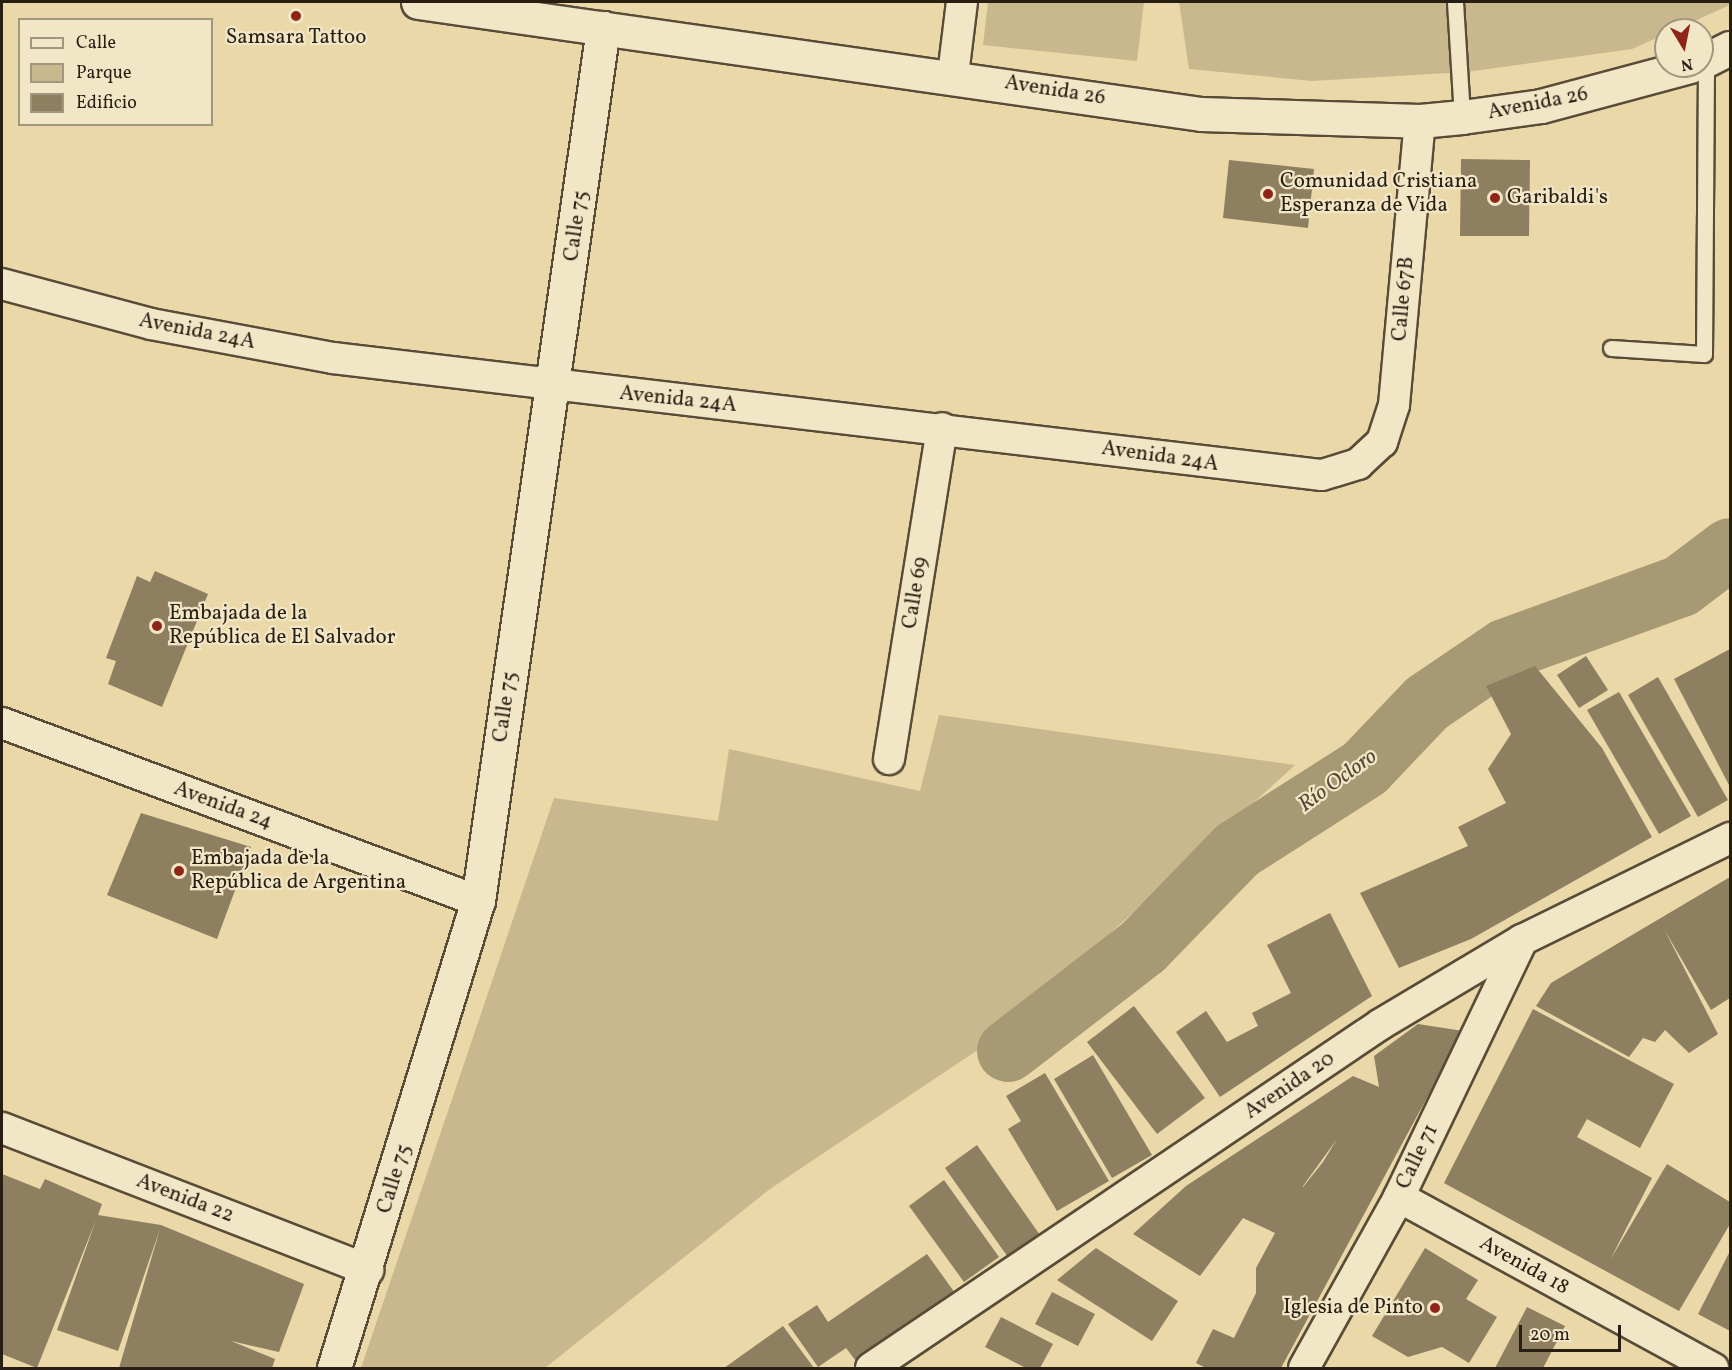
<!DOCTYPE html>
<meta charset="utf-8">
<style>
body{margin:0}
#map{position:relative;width:1732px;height:1370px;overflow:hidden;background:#ead8a8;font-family:Vollkorn,serif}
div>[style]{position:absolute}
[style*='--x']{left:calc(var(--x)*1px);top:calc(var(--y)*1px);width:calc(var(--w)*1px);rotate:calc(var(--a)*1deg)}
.green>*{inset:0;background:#c9b88e}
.river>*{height:62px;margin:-31px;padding:0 31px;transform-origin:31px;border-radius:31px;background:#a89975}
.building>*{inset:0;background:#8d7f60}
.roads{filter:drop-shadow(2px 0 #584c38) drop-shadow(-2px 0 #584c38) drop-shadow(0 2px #584c38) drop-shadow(0 -2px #584c38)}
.service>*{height:15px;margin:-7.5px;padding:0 7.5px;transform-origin:7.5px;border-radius:7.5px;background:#f1e6c6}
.minor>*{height:30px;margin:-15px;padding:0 15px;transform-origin:15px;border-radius:15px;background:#f1e6c6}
.tertiary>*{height:33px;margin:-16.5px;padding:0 16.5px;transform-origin:16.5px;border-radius:16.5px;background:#f1e6c6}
.dots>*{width:16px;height:16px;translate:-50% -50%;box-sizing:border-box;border:3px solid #f1e6c6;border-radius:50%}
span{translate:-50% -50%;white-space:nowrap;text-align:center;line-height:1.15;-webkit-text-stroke:4.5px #f1e6c6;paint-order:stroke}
.poi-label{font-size:21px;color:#281e12}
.left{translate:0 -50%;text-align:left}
.right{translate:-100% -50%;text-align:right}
.street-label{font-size:21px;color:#281e12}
.water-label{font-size:22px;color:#554935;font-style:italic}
.frame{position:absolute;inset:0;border:3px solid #281e12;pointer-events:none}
.legend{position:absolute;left:18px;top:18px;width:195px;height:108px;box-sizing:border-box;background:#f1e6c6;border:2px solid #a1967e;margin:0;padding:8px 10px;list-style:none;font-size:18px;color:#281e12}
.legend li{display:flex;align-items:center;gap:12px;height:30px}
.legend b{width:30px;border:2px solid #a1967e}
.north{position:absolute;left:1654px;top:18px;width:60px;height:60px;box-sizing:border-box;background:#f1e6c6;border:2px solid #a1967e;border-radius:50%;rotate:170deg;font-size:16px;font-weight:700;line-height:24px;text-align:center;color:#281e12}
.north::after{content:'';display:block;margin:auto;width:21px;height:27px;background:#8f2418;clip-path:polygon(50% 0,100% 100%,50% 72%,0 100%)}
.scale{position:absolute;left:1519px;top:1325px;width:102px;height:27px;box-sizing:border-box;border:3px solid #281e12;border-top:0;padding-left:8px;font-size:18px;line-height:21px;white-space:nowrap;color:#281e12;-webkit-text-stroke:4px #f1e6c6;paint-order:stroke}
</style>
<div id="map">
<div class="green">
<div style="clip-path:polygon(988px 2px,1144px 2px,1137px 61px,983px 45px)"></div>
<div style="clip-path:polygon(1179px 2px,1730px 2px,1730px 5px,1632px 49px,1466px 72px,1312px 81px,1189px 69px)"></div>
<div style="clip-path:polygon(939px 715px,1295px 765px,994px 1039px,770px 1189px,545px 1368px,361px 1368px,554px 798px,718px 821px,729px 749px,920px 791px)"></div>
</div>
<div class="river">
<div style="--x:1008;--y:1051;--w:170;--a:-37.6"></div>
<div style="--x:1143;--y:947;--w:135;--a:-45.9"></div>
<div style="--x:1237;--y:850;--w:152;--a:-32.6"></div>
<div style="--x:1365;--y:768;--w:90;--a:-46.4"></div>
<div style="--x:1427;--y:703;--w:94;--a:-34.2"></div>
<div style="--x:1505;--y:650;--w:187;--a:-20"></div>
<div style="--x:1681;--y:586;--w:61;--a:-37.1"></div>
</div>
<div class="building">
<div style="clip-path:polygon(1461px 159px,1530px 160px,1529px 236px,1460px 236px)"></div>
<div style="clip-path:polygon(1229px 160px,1314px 169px,1308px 228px,1223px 218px)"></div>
<div style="clip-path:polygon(155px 571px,208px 594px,162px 707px,108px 684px,116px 661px,106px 658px,137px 576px,150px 582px)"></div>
<div style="clip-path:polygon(1730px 649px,1730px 787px,1674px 679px)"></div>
<div style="clip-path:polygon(1586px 656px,1608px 690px,1579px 708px,1557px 675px)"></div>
<div style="clip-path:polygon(1535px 666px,1602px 748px,1652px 837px,1471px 939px,1399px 968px,1360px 893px,1468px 846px,1458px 827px,1506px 803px,1488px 769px,1511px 734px,1486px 686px)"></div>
<div style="clip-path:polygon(1658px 677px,1728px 800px,1698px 817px,1628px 695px)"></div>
<div style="clip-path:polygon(1619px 692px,1691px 816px,1659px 834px,1587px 710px)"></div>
<div style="clip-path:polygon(141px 813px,251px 847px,217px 939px,107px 895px)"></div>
<div style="clip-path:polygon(1730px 877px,1730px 998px,1711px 1010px,1664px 929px,1718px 1034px,1689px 1053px,1665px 1030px,1655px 1042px,1643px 1038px,1629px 1057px,1536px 1006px,1551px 983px)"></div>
<div style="clip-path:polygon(1330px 913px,1372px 996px,1220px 1097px,1176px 1032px,1206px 1011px,1227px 1042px,1258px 1026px,1252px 1013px,1291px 993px,1267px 945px)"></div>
<div style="clip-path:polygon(1134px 1006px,1205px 1098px,1157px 1134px,1087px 1042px)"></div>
<div style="clip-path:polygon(1533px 1009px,1674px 1084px,1640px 1148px,1587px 1119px,1577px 1137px,1652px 1178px,1610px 1260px,1667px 1164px,1730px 1202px,1730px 1224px,1679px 1311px,1444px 1183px)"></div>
<div style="clip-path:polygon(evenodd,1418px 1024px,1463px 1031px,1281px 1368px,1206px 1368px,1196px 1363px,1213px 1329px,1234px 1338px,1256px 1293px,1256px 1268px,1275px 1233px,1243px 1218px,1200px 1276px,1133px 1234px,1186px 1186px,1353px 1076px,1379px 1087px,1374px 1056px,1418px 1024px,1337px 1139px,1323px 1162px,1303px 1187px,1303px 1186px,1337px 1139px)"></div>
<div style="clip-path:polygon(1093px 1055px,1152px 1155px,1112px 1178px,1054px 1079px)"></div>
<div style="clip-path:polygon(1045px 1073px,1109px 1181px,1057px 1211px,1008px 1129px,1021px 1121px,1006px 1096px)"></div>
<div style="clip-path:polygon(977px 1145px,1042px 1238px,1010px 1260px,945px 1168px)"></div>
<div style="clip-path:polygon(2px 1174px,40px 1189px,45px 1179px,102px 1204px,98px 1215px,161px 1225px,304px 1284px,279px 1352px,231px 1341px,275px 1359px,272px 1368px,119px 1368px,160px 1229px,118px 1351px,57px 1330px,96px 1220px,37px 1368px,2px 1354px)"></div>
<div style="clip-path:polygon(944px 1180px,999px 1257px,964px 1282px,909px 1206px)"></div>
<div style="clip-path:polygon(1096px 1248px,1178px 1301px,1152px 1341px,1057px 1280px)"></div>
<div style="clip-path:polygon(1425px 1248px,1478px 1280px,1466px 1299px,1497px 1317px,1469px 1363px,1442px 1347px,1408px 1357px,1372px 1336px)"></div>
<div style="clip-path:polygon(1730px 1251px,1730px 1331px,1698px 1314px)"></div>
<div style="clip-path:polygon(927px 1254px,955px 1293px,856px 1361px,846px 1348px,818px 1367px,788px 1324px,817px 1305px,828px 1322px)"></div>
<div style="clip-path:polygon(1052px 1292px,1095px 1314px,1078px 1346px,1035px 1324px)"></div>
<div style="clip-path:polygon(1527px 1307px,1565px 1326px,1543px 1368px,1495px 1368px)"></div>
<div style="clip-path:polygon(1001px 1317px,1053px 1344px,1040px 1368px,1026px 1368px,985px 1347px)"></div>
<div style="clip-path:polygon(783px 1326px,814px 1368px,724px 1368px)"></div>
</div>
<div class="roads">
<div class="service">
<div style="--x:1455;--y:2;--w:115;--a:86.5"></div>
<div style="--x:1611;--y:348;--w:93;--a:3.7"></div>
<div style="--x:1704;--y:354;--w:294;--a:-89.6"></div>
</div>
<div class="minor">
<div style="--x:953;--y:75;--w:74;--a:-83"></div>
<div style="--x:2;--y:284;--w:154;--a:15"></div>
<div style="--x:151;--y:324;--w:185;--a:10.6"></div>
<div style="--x:333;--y:358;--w:996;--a:6.75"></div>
<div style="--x:1322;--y:475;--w:38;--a:-17"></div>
<div style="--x:1358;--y:464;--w:33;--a:-43"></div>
<div style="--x:1382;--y:442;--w:39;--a:-72"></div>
<div style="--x:1394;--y:405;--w:285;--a:-84.8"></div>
<div style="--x:2;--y:723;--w:508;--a:20.5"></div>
<div style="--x:889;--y:759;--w:335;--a:-80.9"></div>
<div style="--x:2;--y:1128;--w:393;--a:21.2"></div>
<div style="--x:1399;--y:1197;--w:358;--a:28.6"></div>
<div style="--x:871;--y:1368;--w:615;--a:-34"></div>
<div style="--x:1381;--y:1024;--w:164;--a:-30.8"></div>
<div style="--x:1522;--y:940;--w:232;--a:-26.1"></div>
<div style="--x:1304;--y:1368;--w:196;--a:-60.9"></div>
<div style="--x:1399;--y:1197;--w:285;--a:-64.4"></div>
</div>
<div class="tertiary">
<div style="--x:418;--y:2;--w:791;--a:8.14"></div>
<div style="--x:1201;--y:114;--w:219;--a:1.8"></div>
<div style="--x:1420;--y:121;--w:42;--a:-5.4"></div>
<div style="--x:1462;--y:117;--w:80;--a:-7.9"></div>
<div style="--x:1541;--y:106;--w:154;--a:-15"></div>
<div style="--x:1702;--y:62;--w:31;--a:-27"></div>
<div style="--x:334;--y:1368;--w:489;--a:-72.9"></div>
<div style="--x:478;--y:901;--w:882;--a:-81.85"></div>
</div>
</div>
<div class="dots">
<div style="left:296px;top:16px;background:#8f2418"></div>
<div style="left:1268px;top:194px;background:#8f2418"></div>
<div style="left:1495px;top:198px;background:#8f2418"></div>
<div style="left:157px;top:626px;background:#8f2418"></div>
<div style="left:179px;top:871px;background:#8f2418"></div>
<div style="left:1435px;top:1308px;background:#8f2418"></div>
</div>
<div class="poi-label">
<span style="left:296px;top:38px">Samsara Tattoo</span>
<span class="left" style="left:1280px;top:194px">Comunidad Cristiana<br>Esperanza de Vida</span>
<span class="left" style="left:1507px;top:198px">Garibaldi's</span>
<span class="left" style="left:169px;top:626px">Embajada de la<br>República de El Salvador</span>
<span class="left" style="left:191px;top:871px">Embajada de la<br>República de Argentina</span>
<span class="right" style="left:1423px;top:1308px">Iglesia de Pinto</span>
</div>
<div class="street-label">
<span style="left:1055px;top:91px;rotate:9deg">Avenida 26</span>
<span style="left:1538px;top:104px;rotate:-11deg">Avenida 26</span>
<span style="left:577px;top:226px;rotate:-82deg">Calle 75</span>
<span style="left:1404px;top:299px;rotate:-85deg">Calle 67B</span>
<span style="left:197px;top:332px;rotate:11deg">Avenida 24A</span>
<span style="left:678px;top:400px;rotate:6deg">Avenida 24A</span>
<span style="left:1160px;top:457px;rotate:8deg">Avenida 24A</span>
<span style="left:916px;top:593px;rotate:-81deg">Calle 69</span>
<span style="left:506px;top:707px;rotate:-82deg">Calle 75</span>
<span style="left:223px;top:806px;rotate:20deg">Avenida 24</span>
<span style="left:1290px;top:1086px;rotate:-34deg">Avenida 20</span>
<span style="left:1418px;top:1157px;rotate:-64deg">Calle 71</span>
<span style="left:395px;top:1179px;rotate:-73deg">Calle 75</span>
<span style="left:185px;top:1199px;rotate:21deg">Avenida 22</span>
<span style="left:1524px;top:1266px;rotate:29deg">Avenida 18</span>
</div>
<div class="water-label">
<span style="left:1338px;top:781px;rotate:-36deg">Río Ocloro</span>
</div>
<div class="frame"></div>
<ul class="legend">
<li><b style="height:8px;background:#f1e6c6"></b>Calle</li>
<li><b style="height:16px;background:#c9b88e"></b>Parque</li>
<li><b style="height:16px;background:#8d7f60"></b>Edificio</li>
</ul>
<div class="north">N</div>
<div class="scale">20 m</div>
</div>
